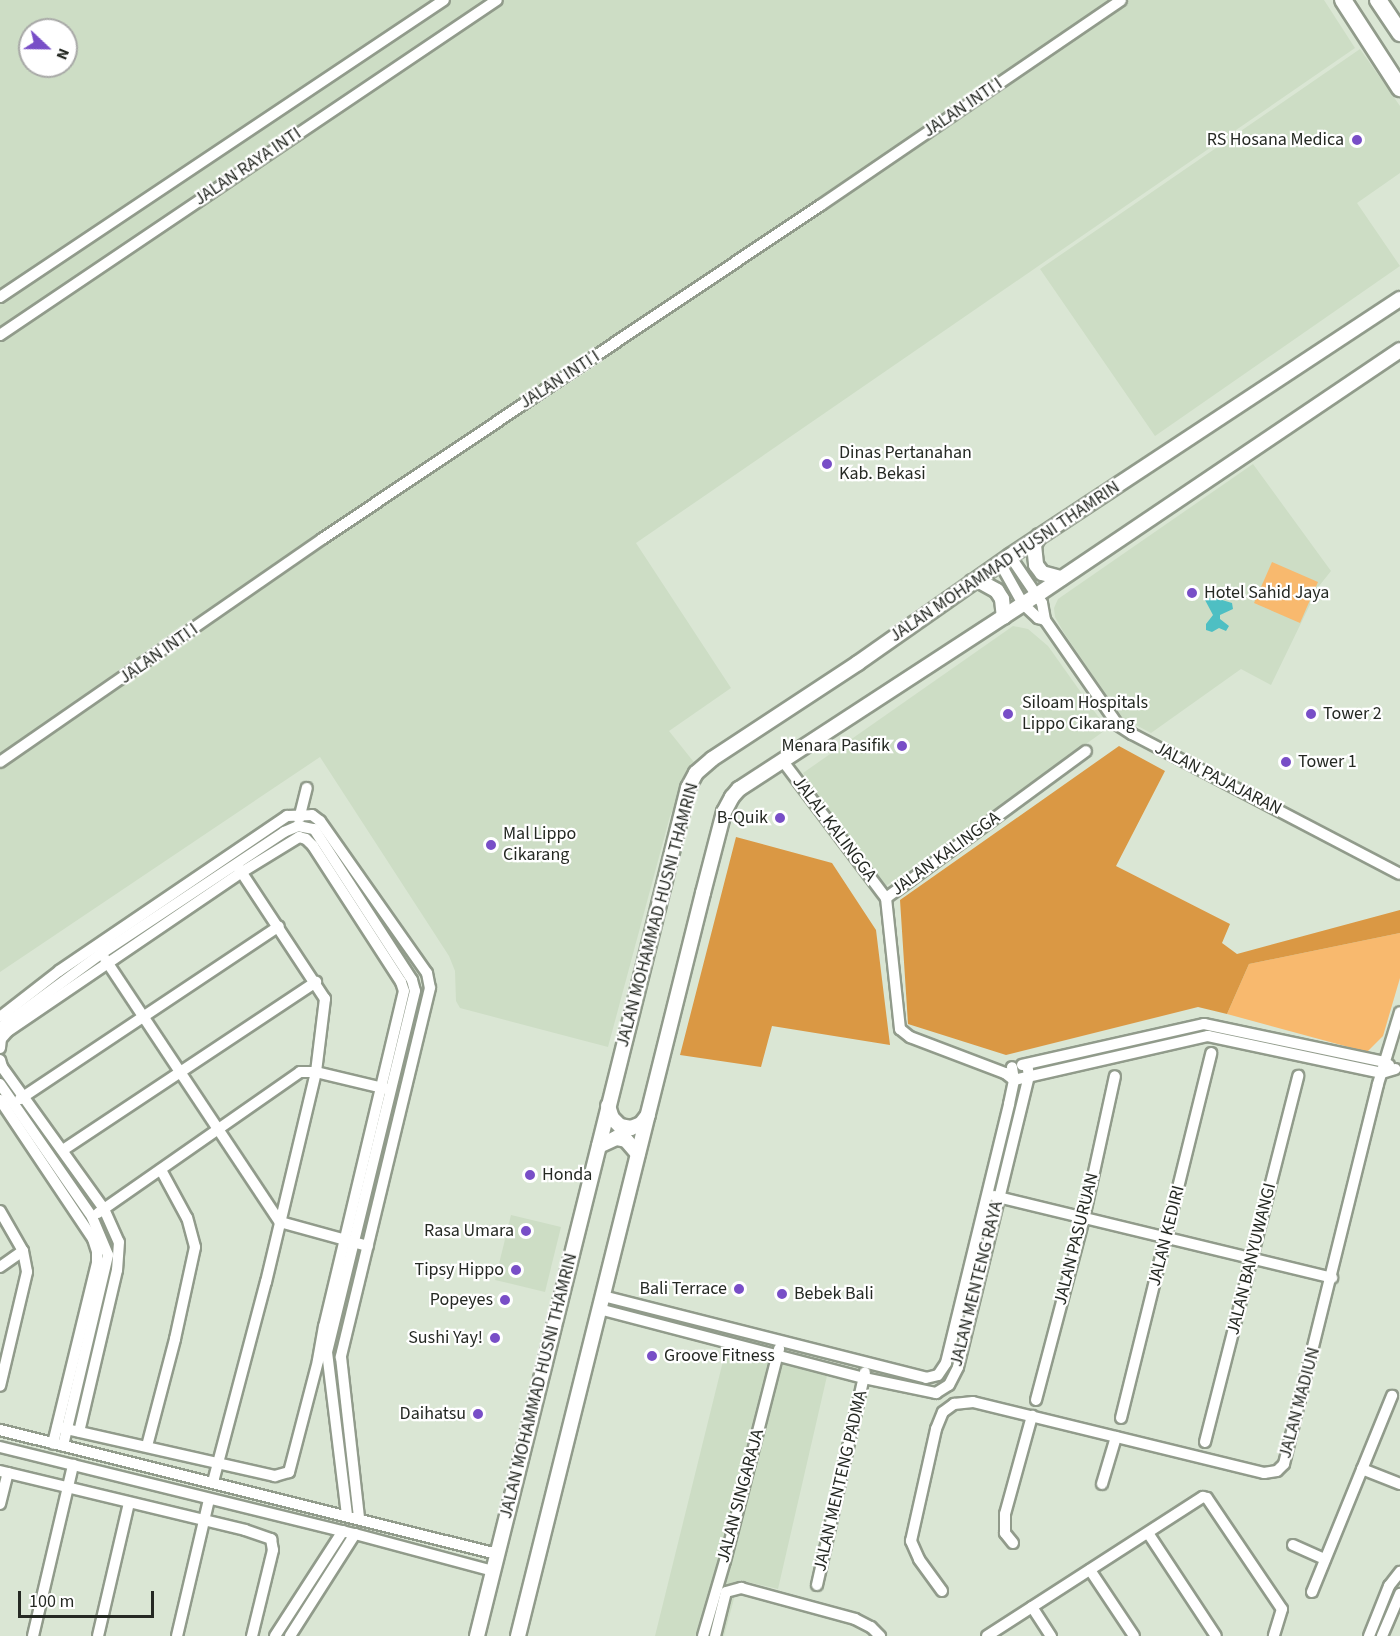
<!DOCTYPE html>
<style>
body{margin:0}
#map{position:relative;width:1400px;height:1636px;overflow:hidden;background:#dae6d4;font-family:"Source Sans 3",sans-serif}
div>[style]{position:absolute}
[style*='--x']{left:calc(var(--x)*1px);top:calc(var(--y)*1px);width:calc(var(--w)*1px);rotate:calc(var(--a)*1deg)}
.built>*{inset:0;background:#cdddc5}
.green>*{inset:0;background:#f8b96e}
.forest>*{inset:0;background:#da9844}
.water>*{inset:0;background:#4ebfc3}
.roads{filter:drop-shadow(2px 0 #919b8b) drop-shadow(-2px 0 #919b8b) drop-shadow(0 2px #919b8b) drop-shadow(0 -2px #919b8b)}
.minor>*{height:10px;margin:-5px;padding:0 5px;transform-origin:5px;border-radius:5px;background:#fff}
.tertiary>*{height:14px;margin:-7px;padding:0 7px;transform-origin:7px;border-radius:7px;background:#fff}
.primary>*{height:16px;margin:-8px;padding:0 8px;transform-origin:8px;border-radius:8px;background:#fff}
.dots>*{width:16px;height:16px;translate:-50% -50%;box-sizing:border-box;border:3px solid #fff;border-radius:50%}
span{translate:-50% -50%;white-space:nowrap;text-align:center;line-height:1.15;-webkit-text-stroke:4.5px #fff;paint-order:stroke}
.street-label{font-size:18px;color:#252923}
.poi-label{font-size:18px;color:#252923}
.right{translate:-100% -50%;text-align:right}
.left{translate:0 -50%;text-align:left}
.north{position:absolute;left:18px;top:18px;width:60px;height:60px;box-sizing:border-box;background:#fff;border:2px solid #a8a9a7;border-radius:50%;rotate:112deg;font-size:16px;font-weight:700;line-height:24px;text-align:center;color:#252923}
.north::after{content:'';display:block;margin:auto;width:21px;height:27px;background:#784ec7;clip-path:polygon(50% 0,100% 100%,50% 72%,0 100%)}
.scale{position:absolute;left:18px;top:1591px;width:136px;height:27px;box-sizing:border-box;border:3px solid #252923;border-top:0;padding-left:8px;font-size:18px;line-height:21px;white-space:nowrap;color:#252923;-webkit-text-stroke:4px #fff;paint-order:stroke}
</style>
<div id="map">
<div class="built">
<div style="clip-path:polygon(evenodd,0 0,1324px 0,1355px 48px,636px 543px,731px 688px,669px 731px,697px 766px,688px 778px,670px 816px,608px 1047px,460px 1008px,456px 1001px,455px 971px,449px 956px,320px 757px,0 972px,0 0,30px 30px,66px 30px,66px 66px,30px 66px,30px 30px)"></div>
<div style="clip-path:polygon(1360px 49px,1400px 106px,1400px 173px,1357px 203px,1400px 266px,1155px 436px,1040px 269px)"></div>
<div style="clip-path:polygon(1253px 464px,1331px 571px,1319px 586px,1271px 685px,1241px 669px,1151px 733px,1121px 717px,1064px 633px,1055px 617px,1054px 608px,1058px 599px)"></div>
<div style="clip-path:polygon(1013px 626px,1028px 629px,1048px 646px,1107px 729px,883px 888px,803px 773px)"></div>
<div style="clip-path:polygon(511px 1215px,561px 1227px,545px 1292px,495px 1280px)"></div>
<div style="clip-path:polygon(726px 1349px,827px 1376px,778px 1589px,739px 1580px,724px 1636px,655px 1636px)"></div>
</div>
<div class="green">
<div style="clip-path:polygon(1272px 562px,1318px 582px,1300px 623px,1254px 603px)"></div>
<div style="clip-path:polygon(1400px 933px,1400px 978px,1383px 1036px,1367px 1052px,1227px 1014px,1249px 964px)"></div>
</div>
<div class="forest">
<div style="clip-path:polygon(1119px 746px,1165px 771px,1116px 866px,1230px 924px,1222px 943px,1237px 954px,1400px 910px,1400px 933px,1249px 964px,1227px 1014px,1198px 1007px,1006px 1055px,908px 1024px,900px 900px)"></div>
<div style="clip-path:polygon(736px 837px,832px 863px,876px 930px,890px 1045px,772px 1026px,761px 1067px,680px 1055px)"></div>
</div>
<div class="water">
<div style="clip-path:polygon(1212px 597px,1232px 603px,1233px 609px,1220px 615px,1220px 619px,1229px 626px,1226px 631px,1219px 628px,1212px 632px,1206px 630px,1206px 624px,1213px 615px,1205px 600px)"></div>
</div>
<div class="roads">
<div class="minor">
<div style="--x:0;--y:297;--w:534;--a:-33.78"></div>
<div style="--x:0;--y:335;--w:599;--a:-33.98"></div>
<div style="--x:1010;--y:556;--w:57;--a:55.8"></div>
<div style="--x:1042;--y:603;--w:17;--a:80"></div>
<div style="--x:1045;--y:620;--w:128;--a:55.2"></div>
<div style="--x:1118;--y:725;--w:17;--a:33"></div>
<div style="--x:1132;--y:734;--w:302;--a:27.6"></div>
<div style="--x:1000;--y:563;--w:47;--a:60.7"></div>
<div style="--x:1023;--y:604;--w:21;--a:43"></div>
<div style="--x:1038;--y:618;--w:7;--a:16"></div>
<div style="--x:782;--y:760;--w:173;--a:53"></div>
<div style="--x:0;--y:762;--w:392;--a:-34.7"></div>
<div style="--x:322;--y:539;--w:600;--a:-33.8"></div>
<div style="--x:821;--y:205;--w:363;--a:-34.3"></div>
<div style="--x:299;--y:819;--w:32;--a:-76"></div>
<div style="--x:886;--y:898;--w:132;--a:83.9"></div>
<div style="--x:900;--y:1029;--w:13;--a:39"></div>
<div style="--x:910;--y:1037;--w:102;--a:20.8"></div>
<div style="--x:1005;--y:1073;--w:11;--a:38"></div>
<div style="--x:1014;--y:1080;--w:199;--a:-12.8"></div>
<div style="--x:1208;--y:1036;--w:178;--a:12"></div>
<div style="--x:1382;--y:1073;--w:14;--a:-17"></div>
<div style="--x:886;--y:898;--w:248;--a:-36.3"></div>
<div style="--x:105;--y:959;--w:316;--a:56.4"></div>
<div style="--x:280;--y:1222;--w:91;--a:15.3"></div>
<div style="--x:0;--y:1017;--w:75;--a:-37.9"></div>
<div style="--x:59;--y:971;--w:276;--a:-34.2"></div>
<div style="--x:287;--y:816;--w:25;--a:-2"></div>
<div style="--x:312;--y:815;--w:10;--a:37"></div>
<div style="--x:320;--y:821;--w:186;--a:54.9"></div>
<div style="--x:427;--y:973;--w:15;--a:79"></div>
<div style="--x:430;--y:988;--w:380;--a:103.6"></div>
<div style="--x:341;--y:1357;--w:162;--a:83.6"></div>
<div style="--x:0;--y:1028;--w:127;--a:-36.3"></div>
<div style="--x:102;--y:953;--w:219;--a:-33.6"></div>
<div style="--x:284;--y:832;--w:15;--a:-23"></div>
<div style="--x:298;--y:826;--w:16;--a:11"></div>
<div style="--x:314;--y:829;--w:180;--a:57"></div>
<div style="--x:412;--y:980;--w:11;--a:75"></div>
<div style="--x:415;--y:991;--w:372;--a:103.7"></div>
<div style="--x:327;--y:1352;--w:164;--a:83"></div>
<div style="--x:0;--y:1048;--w:9;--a:-84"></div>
<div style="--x:1;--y:1039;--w:11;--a:-49"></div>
<div style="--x:8;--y:1031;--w:283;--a:-34.2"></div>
<div style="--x:242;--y:872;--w:67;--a:-31.6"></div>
<div style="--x:299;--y:837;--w:7;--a:16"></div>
<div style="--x:306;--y:839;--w:10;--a:45"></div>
<div style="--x:313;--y:846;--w:162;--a:57.1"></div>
<div style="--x:401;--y:982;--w:9;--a:72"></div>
<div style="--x:404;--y:991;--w:344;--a:103.4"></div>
<div style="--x:324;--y:1326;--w:36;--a:100"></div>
<div style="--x:318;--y:1361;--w:115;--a:104.6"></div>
<div style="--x:289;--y:1472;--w:15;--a:164"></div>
<div style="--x:275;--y:1476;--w:223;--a:-167.3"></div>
<div style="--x:0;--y:1060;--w:7;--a:74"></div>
<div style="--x:2;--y:1067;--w:175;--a:54.3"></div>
<div style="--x:104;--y:1209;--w:36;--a:66"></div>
<div style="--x:119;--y:1242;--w:28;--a:94"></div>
<div style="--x:117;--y:1270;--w:166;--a:103.2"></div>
<div style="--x:1022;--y:1065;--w:187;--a:-12.7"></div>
<div style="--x:1204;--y:1024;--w:184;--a:11.9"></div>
<div style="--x:1384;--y:1062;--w:6;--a:31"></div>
<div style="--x:0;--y:1084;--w:162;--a:55.3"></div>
<div style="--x:92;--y:1217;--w:41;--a:67.2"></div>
<div style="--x:108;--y:1255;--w:196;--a:103.3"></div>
<div style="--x:20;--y:1099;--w:311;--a:-33.7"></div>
<div style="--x:0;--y:1100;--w:167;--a:56.2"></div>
<div style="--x:93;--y:1239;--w:13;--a:72"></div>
<div style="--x:97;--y:1251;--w:12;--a:90"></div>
<div style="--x:97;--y:1263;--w:186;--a:103.7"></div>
<div style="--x:63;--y:1150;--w:304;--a:-33.6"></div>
<div style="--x:994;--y:1196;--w:348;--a:13.6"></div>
<div style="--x:0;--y:1211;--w:46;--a:60.1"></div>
<div style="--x:23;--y:1251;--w:21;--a:79"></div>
<div style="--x:27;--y:1272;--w:117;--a:103.3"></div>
<div style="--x:98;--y:1213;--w:246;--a:-34.9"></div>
<div style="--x:300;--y:1072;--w:16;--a:0"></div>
<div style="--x:316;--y:1072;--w:73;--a:13.5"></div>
<div style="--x:0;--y:1267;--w:28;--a:-35"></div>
<div style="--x:603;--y:1296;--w:333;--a:14.2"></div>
<div style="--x:926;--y:1378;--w:12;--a:-14"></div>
<div style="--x:938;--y:1375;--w:14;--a:-56"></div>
<div style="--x:946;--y:1363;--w:267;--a:-76.3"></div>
<div style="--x:1009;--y:1104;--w:25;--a:-78"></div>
<div style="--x:1014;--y:1080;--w:13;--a:-99"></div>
<div style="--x:599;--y:1309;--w:274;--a:14.6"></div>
<div style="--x:864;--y:1378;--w:74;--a:11.8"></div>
<div style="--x:936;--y:1393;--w:15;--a:-32"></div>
<div style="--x:949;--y:1385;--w:20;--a:-63"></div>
<div style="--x:958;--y:1367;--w:300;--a:-76.3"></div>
<div style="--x:1029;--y:1076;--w:12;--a:-99"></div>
<div style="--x:1036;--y:1400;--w:188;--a:-75.2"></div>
<div style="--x:1084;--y:1218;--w:145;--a:-77.7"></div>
<div style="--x:1121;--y:1418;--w:376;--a:-76.1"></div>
<div style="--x:0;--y:1430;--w:512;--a:14.01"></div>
<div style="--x:1205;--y:1442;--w:378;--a:-75.7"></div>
<div style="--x:147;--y:1446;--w:111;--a:-75.3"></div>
<div style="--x:175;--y:1339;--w:94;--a:-77.7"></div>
<div style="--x:195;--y:1247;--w:30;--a:-105"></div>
<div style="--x:187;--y:1218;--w:55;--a:-118.4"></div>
<div style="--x:0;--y:1447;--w:366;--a:13.8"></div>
<div style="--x:355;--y:1534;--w:143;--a:15"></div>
<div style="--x:1362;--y:1469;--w:41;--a:21.5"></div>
<div style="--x:0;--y:1471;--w:252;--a:13.5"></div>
<div style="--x:245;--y:1530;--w:28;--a:19"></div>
<div style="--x:271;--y:1539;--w:11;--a:80"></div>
<div style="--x:273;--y:1550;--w:89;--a:103.7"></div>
<div style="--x:213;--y:1482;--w:207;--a:-75.2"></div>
<div style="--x:266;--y:1282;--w:216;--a:-76.6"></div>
<div style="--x:316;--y:1072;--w:74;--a:-83"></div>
<div style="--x:325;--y:999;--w:158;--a:-123.4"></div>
<div style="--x:1102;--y:1484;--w:49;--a:-73.4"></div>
<div style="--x:0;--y:1504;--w:32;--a:-76"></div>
<div style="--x:1148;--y:1533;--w:123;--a:56.6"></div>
<div style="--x:1013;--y:1543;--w:13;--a:-129"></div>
<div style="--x:1005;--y:1533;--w:19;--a:-90"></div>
<div style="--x:1005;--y:1514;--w:102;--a:-74.6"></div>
<div style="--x:1293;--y:1545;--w:35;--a:24"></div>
<div style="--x:1090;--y:1570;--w:79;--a:56.3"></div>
<div style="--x:817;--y:1585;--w:218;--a:-77.3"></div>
<div style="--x:942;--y:1591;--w:39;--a:-126"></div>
<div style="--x:919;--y:1559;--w:20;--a:-114"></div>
<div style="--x:911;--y:1541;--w:115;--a:-77.4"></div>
<div style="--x:936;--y:1429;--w:18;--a:-68"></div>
<div style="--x:943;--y:1412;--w:14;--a:-36"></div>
<div style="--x:954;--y:1404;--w:19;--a:-6"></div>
<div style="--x:973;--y:1402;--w:300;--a:13.7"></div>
<div style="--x:1264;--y:1473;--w:13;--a:-9"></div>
<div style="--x:1277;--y:1471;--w:10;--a:-45"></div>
<div style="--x:1284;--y:1464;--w:391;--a:-76.1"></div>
<div style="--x:1378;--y:1084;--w:75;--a:-73"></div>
<div style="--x:1312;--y:1592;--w:212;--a:-67.8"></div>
<div style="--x:1032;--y:1607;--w:35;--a:57"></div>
<div style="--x:33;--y:1636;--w:176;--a:-76.8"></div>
<div style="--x:98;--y:1636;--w:137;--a:-76.9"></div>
<div style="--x:177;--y:1636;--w:140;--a:-76.8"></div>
<div style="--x:275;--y:1636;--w:125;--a:-57.1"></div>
<div style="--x:290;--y:1636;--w:121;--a:-57.5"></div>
<div style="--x:703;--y:1636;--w:78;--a:-73.7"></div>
<div style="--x:725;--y:1561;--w:219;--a:-75.7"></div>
<div style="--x:715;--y:1636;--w:45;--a:-76"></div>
<div style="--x:726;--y:1592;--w:16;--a:-15"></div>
<div style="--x:741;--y:1588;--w:118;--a:15.2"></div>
<div style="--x:855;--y:1619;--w:18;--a:27"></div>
<div style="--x:871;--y:1627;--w:13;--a:45"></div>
<div style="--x:987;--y:1636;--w:257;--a:-32.8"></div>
<div style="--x:1203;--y:1497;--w:4;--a:14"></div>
<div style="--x:1207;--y:1498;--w:134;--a:56"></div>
<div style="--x:1282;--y:1609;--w:28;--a:107"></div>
<div style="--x:1369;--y:1636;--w:54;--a:-68.2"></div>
<div style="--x:1389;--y:1586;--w:18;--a:-52"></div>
<div style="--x:1382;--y:1636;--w:46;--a:-66.8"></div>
</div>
<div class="tertiary">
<div style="--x:1039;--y:536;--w:10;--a:119"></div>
<div style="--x:1034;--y:545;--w:20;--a:84"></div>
<div style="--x:1036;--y:565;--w:10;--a:53"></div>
<div style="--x:1042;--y:573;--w:20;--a:15"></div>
<div style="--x:972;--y:582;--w:9;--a:0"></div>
<div style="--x:981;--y:582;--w:18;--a:29"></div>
<div style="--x:997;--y:591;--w:9;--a:58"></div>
<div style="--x:1002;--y:599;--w:18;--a:84"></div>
<div style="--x:608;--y:1106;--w:13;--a:72"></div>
<div style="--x:612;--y:1118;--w:11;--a:45"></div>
<div style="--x:620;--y:1126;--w:11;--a:10"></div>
<div style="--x:631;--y:1128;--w:11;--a:-22"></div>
<div style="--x:641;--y:1124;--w:11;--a:-52"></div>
<div style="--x:599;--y:1146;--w:19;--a:-25"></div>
<div style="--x:616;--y:1138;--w:10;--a:11"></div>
<div style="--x:626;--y:1140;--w:18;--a:49"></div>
<div style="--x:477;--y:1636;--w:874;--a:-76.03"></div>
<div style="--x:688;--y:788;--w:17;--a:-62"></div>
<div style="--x:696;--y:773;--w:21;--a:-41"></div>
<div style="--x:712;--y:759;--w:175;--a:-33.3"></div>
<div style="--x:858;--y:663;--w:186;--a:-35.1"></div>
<div style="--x:1010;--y:556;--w:467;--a:-33.4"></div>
<div style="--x:518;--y:1636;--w:766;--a:-76.02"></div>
<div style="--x:703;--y:893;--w:84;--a:-75.5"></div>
<div style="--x:724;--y:812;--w:17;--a:-62"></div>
<div style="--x:732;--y:797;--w:11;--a:-49"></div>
<div style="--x:739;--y:789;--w:356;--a:-33.1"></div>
<div style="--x:1037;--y:595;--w:438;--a:-34"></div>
</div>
<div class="primary">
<div style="--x:1343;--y:0;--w:105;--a:57.1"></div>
<div style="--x:1378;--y:0;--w:40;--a:56"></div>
</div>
</div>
<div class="dots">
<div style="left:1357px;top:140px;background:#784ec7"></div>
<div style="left:827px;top:464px;background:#784ec7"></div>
<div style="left:1192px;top:593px;background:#784ec7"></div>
<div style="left:1008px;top:714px;background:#784ec7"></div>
<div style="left:1311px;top:714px;background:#784ec7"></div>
<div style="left:902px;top:746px;background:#784ec7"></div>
<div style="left:1286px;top:762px;background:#784ec7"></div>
<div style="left:780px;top:818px;background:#784ec7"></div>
<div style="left:491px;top:845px;background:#784ec7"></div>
<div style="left:530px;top:1175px;background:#784ec7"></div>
<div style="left:526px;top:1231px;background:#784ec7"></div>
<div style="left:516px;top:1270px;background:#784ec7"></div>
<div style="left:739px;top:1289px;background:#784ec7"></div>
<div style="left:782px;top:1294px;background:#784ec7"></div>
<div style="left:505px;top:1300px;background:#784ec7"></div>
<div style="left:495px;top:1338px;background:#784ec7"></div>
<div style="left:652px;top:1356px;background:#784ec7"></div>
<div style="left:478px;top:1414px;background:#784ec7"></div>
</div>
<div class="street-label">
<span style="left:963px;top:108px;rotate:-34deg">JALAN INTI I</span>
<span style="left:248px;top:167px;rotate:-34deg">JALAN RAYA INTI</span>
<span style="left:560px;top:380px;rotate:-33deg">JALAN INTI I</span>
<span style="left:1005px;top:562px;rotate:-34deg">JALAN MOHAMMAD HUSNI THAMRIN</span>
<span style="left:159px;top:654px;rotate:-35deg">JALAN INTI I</span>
<span style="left:1218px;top:779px;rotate:27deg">JALAN PAJAJARAN</span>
<span style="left:834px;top:829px;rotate:53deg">JALAL KALINGGA</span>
<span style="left:946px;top:854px;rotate:-36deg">JALAN KALINGGA</span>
<span style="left:658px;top:915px;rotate:-75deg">JALAN MOHAMMAD HUSNI THAMRIN</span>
<span style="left:1167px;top:1236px;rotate:-76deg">JALAN KEDIRI</span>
<span style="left:1077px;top:1239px;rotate:-76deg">JALAN PASURUAN</span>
<span style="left:1252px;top:1259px;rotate:-76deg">JALAN BANYUWANGI</span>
<span style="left:977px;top:1284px;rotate:-76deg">JALAN MENTENG RAYA</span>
<span style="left:539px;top:1386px;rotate:-76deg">JALAN MOHAMMAD HUSNI THAMRIN</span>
<span style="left:1300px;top:1403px;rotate:-75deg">JALAN MADIUN</span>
<span style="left:841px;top:1481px;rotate:-77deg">JALAN MENTENG PADMA</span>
<span style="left:741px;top:1496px;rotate:-75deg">JALAN SINGARAJA</span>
</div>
<div class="poi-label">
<span class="right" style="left:1344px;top:140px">RS Hosana Medica</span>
<span class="left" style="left:839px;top:464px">Dinas Pertanahan<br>Kab. Bekasi</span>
<span class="left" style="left:1204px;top:593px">Hotel Sahid Jaya</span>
<span class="left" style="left:1022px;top:714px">Siloam Hospitals<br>Lippo Cikarang</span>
<span class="left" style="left:1323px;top:714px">Tower 2</span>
<span class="right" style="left:890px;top:746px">Menara Pasifik</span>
<span class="left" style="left:1298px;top:762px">Tower 1</span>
<span class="right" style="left:768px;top:818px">B-Quik</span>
<span class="left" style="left:503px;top:845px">Mal Lippo<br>Cikarang</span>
<span class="left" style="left:542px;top:1175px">Honda</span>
<span class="right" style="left:514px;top:1231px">Rasa Umara</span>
<span class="right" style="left:504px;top:1270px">Tipsy Hippo</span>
<span class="right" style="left:727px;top:1289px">Bali Terrace</span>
<span class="left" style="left:794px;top:1294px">Bebek Bali</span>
<span class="right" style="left:493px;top:1300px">Popeyes</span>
<span class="right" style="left:483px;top:1338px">Sushi Yay!</span>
<span class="left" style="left:664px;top:1356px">Groove Fitness</span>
<span class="right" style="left:466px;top:1414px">Daihatsu</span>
</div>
<div class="north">N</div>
<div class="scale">100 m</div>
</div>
